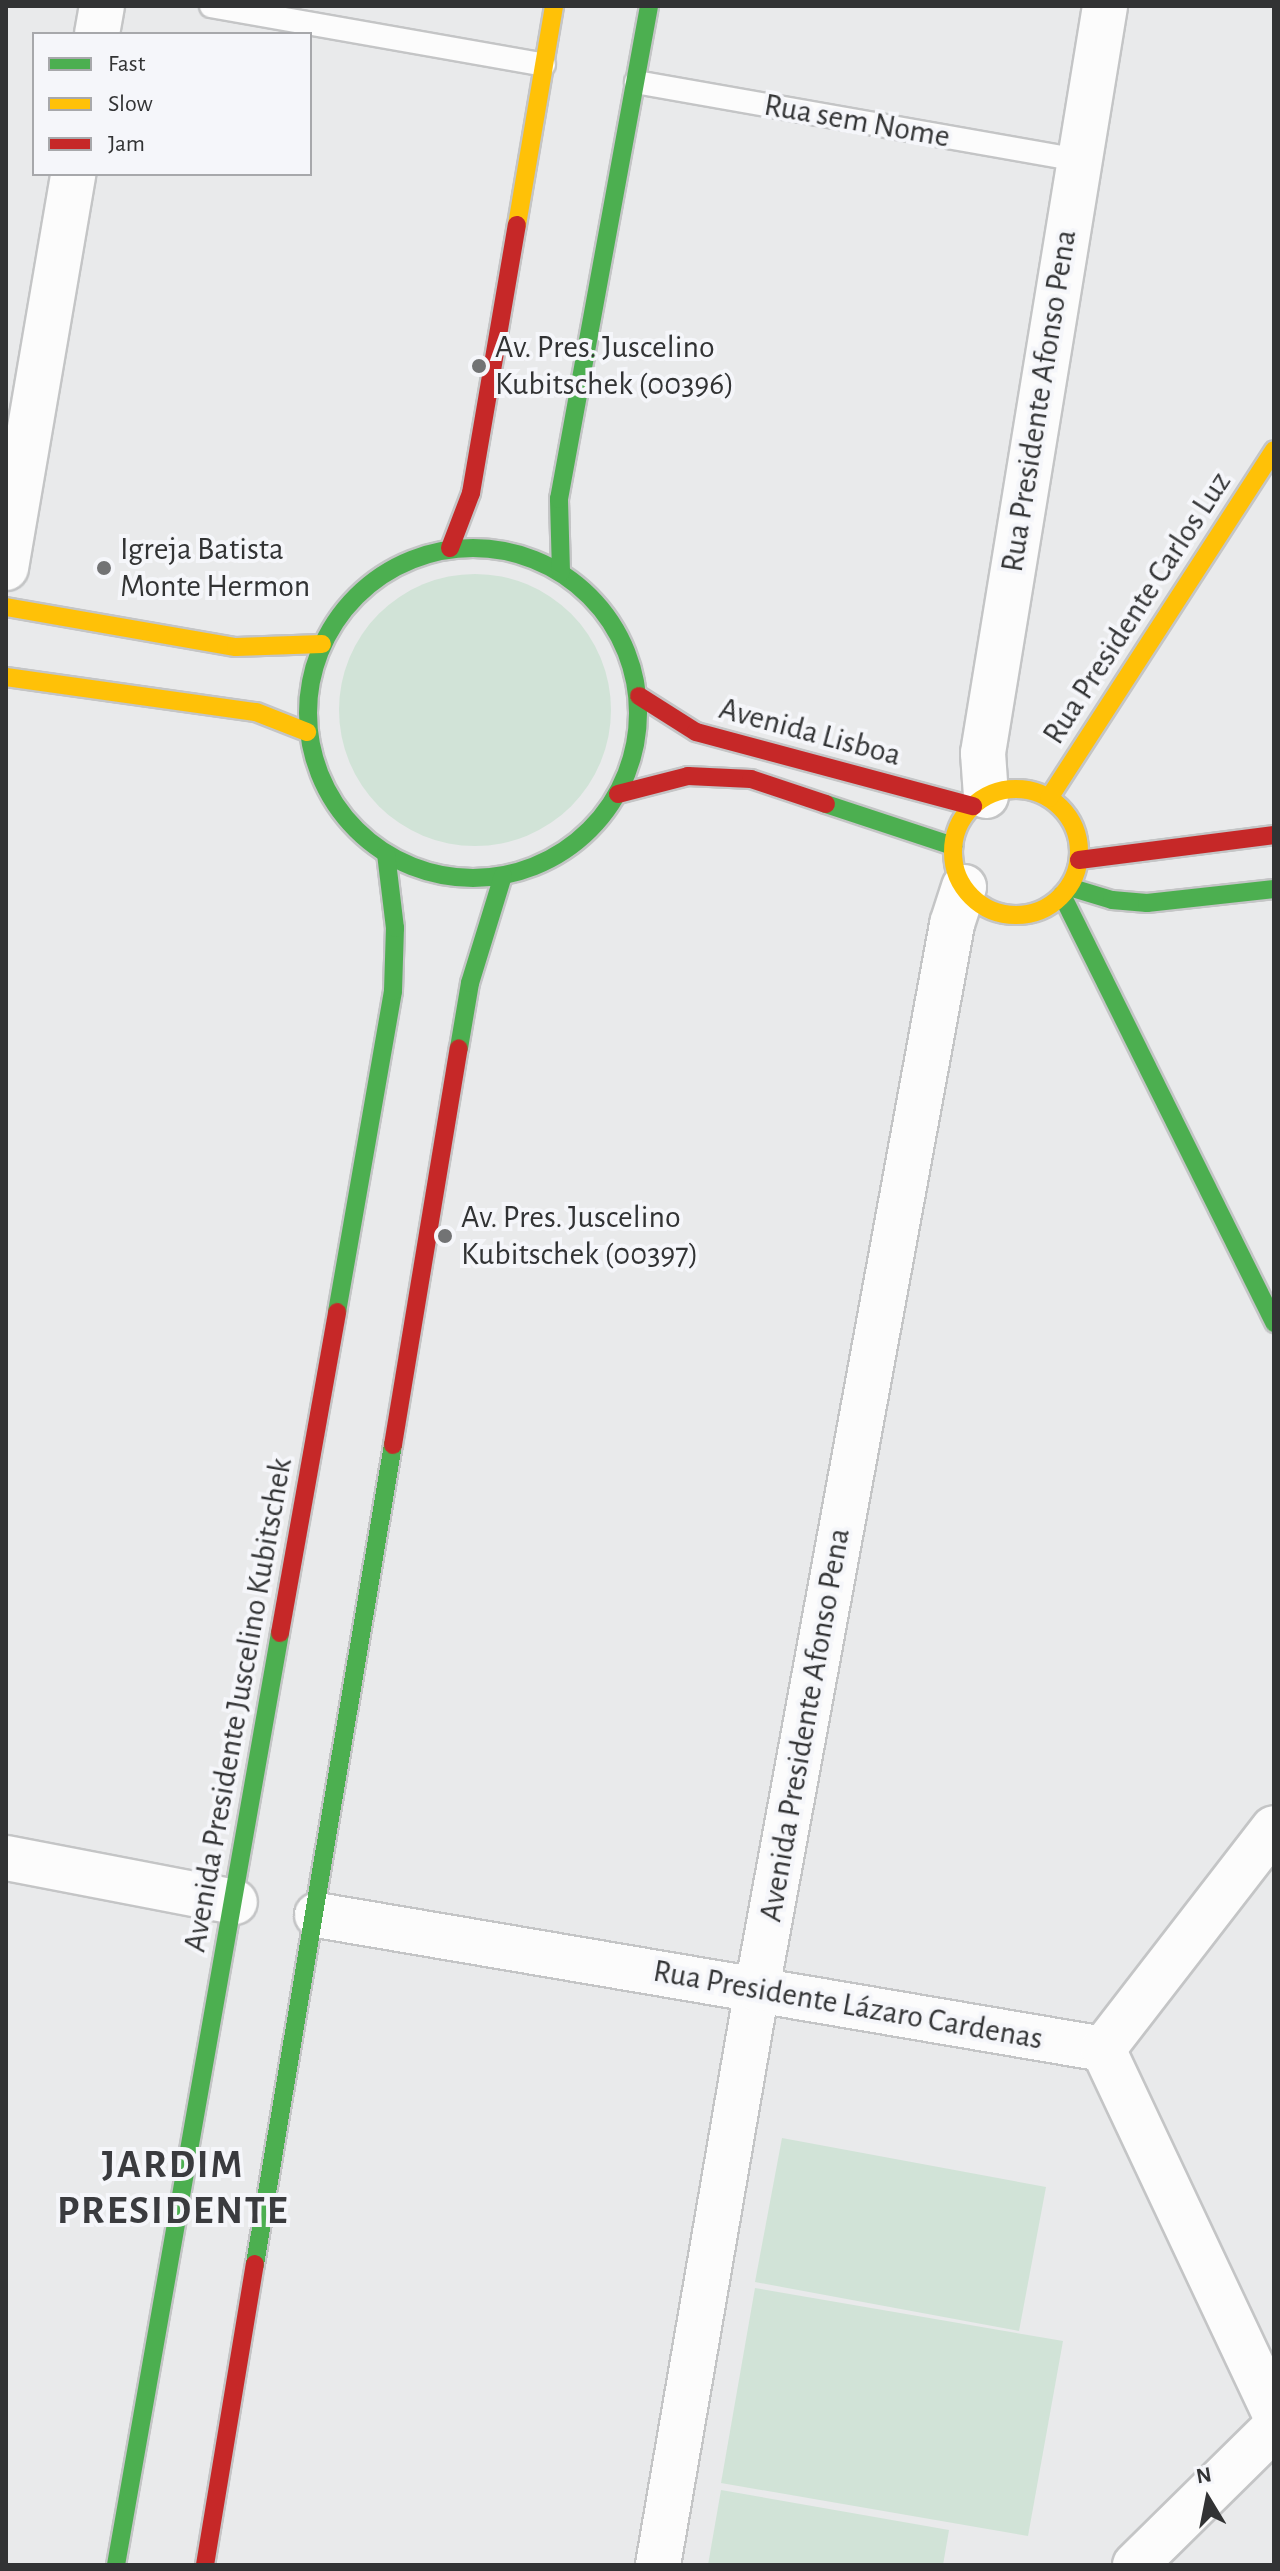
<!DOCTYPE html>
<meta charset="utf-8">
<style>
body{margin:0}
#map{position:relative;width:1280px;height:2571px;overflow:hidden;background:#e9eaeb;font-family:"Alegreya Sans",sans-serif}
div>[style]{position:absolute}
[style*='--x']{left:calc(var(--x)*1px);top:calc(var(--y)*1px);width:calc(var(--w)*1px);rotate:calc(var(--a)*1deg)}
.green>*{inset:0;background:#d1e3d7}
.round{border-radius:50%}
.roads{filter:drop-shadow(2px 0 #c4c5c6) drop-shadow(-2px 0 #c4c5c6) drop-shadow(0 2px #c4c5c6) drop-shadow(0 -2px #c4c5c6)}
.lane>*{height:22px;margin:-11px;padding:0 11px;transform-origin:11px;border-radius:11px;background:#fcfcfc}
.street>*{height:44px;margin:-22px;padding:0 22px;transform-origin:22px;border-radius:22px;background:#fcfcfc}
.fast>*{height:18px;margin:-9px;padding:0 9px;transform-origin:9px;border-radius:9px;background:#4caf50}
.fast>.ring{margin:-9px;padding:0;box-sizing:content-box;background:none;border:18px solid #4caf50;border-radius:50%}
.slow>*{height:18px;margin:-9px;padding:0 9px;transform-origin:9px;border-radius:9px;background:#ffc107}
.slow>.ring{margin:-9px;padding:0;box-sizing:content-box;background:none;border:18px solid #ffc107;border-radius:50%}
.jam>*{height:18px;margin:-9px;padding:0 9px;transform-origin:9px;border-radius:9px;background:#c62828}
.dots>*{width:22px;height:22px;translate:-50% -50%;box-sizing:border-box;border:4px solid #f5f6fa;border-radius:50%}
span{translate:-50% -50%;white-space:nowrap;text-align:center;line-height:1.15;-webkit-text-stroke:8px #f5f6fa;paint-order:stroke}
.street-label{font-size:32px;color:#323334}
.poi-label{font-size:32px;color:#323334}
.left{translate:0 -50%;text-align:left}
.district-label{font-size:40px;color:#3a3b3e;font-weight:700;letter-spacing:2px}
.frame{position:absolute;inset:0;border:8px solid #323334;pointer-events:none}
.legend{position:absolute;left:32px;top:32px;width:280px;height:144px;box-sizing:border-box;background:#f5f6fa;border:2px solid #a7a8ab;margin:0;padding:10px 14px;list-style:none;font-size:24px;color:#323334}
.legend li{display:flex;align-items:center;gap:16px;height:40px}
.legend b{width:40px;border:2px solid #a7a8ab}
.north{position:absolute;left:1168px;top:2459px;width:80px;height:80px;-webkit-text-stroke:6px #f5f6fa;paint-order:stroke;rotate:350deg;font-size:22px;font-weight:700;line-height:32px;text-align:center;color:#323334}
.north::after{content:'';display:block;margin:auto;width:28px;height:36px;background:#323334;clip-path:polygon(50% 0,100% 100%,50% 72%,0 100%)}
</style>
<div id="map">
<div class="green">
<div class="round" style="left:339px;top:574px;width:272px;height:272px"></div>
<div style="clip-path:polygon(782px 2138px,1046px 2187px,1019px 2331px,755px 2282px)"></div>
<div style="clip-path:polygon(755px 2288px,1063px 2341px,1028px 2536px,721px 2483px)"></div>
<div style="clip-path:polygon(721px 2490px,949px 2530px,943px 2565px,708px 2565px)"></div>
</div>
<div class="roads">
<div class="lane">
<div style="--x:211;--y:6;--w:338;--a:10"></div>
<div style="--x:636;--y:82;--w:449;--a:10"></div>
</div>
<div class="street">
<div style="--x:97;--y:34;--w:28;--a:-80"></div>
<div style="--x:6;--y:568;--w:400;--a:-80.3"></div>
<div style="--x:986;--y:796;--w:43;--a:-94"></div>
<div style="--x:983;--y:753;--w:757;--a:-80.72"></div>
<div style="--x:6;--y:1858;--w:233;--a:10.9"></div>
<div style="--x:317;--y:1915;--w:797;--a:9.67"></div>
<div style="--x:1103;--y:2049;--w:402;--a:64.8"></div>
<div style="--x:1103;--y:2049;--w:279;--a:-52.3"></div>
<div style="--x:658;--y:2565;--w:584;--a:-80.25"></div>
<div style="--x:757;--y:1989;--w:1083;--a:-79.62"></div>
<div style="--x:952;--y:924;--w:39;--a:-72"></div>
<div style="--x:1135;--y:2565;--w:195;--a:-44.6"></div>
</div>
<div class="fast">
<div class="ring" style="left:308px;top:548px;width:312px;height:312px"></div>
<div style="--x:561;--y:572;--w:73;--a:-91.6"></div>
<div style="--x:559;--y:499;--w:501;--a:-79.65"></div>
<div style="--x:826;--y:804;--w:134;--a:18.3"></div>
<div style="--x:1069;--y:887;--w:45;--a:16.8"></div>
<div style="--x:1112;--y:900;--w:35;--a:5"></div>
<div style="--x:1147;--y:903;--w:128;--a:-6.3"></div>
<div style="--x:1062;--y:895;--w:478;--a:63.6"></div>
<div style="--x:459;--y:1048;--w:66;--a:-80.4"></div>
<div style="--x:470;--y:983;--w:112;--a:-72.9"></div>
<div style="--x:337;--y:1312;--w:326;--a:-80.1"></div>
<div style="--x:393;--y:991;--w:63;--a:-88.2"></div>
<div style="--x:395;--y:928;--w:75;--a:-96.9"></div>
<div style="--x:255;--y:2264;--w:831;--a:-80.44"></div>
<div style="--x:116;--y:2565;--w:946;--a:-80.02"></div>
</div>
<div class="slow">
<div style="--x:517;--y:225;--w:222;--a:-80.4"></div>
<div style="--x:6;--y:607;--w:233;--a:9.9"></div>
<div style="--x:236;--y:647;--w:86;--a:-2"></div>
<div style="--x:6;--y:677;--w:252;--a:8"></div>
<div style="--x:256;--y:712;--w:55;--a:21.4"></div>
<div class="ring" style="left:953px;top:789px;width:108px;height:108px"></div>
<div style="--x:1049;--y:798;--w:414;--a:-57.1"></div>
</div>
<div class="jam">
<div style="--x:450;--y:548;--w:59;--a:-69.1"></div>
<div style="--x:471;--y:493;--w:272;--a:-80.3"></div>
<div style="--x:639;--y:696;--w:67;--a:32.3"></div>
<div style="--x:696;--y:732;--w:287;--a:15"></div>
<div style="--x:618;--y:794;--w:72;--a:-14.4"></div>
<div style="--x:688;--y:776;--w:63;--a:2.7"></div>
<div style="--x:751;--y:779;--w:79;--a:18.4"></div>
<div style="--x:1079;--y:860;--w:197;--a:-7.3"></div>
<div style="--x:393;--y:1445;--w:402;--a:-80.6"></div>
<div style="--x:280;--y:1633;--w:326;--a:-79.9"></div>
<div style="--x:205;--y:2565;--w:305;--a:-80.6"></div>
</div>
</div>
<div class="dots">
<div style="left:479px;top:366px;background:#727374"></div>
<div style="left:104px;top:568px;background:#727374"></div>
<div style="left:445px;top:1236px;background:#727374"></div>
</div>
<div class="street-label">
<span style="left:857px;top:121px;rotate:10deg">Rua sem Nome</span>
<span style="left:1039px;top:401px;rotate:-81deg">Rua Presidente Afonso Pena</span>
<span style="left:1137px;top:608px;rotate:-57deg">Rua Presidente Carlos Luz</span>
<span style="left:810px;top:732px;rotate:15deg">Avenida Lisboa</span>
<span style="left:238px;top:1705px;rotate:-80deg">Avenida Presidente Juscelino Kubitschek</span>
<span style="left:805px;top:1725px;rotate:-80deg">Avenida Presidente Afonso Pena</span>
<span style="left:848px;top:2005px;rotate:10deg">Rua Presidente Lázaro Cardenas</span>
</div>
<div class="poi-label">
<span class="left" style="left:495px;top:366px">Av. Pres. Juscelino<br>Kubitschek (00396)</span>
<span class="left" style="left:120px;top:568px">Igreja Batista<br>Monte Hermon</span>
<span class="left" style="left:461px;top:1236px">Av. Pres. Juscelino<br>Kubitschek (00397)</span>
</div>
<div class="district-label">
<span style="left:173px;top:2188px">JARDIM<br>PRESIDENTE</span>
</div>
<div class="frame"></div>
<ul class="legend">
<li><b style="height:10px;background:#4caf50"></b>Fast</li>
<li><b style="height:10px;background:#ffc107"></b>Slow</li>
<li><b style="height:10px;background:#c62828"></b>Jam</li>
</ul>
<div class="north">N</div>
</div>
